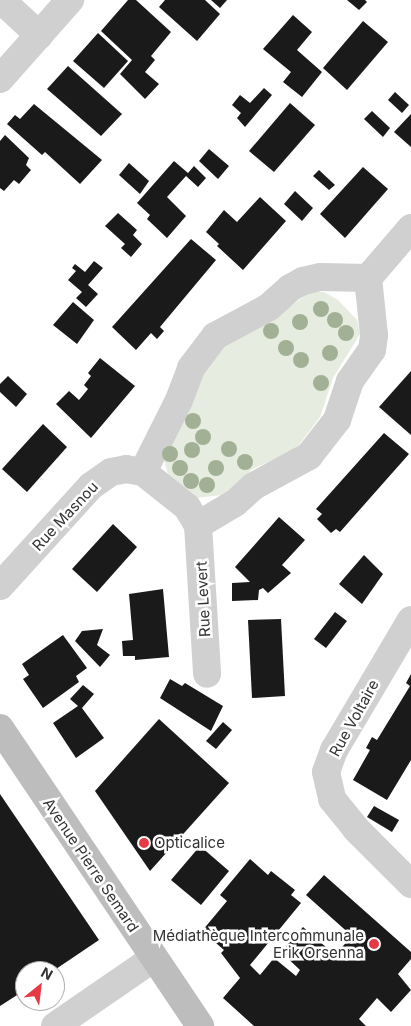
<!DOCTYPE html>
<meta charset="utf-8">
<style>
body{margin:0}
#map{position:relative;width:411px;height:1026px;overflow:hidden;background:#fff;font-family:Inter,sans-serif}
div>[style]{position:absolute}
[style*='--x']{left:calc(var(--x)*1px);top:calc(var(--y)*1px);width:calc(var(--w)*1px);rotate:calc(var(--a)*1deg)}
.green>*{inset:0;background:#e6ecdf}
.building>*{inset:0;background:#1a1a1a}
.street>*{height:28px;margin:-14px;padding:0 14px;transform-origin:14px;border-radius:14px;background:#d0d0d0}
.secondary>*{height:28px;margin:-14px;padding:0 14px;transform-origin:14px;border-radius:14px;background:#bdbdbd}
.trees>*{width:16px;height:16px;margin:-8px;border-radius:50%;background:#a2b095}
.dots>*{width:14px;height:14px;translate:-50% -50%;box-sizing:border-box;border:2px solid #fff;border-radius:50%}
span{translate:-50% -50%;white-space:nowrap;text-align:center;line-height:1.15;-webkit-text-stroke:5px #fff;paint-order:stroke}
.street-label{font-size:15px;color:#333}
.poi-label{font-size:15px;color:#333}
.left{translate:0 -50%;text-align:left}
.right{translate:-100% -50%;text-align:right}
.north{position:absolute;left:15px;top:961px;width:50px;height:50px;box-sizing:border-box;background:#fff;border:1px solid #adadad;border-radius:50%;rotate:29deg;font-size:14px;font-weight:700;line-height:20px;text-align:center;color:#333}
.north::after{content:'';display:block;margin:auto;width:18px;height:22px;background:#e63946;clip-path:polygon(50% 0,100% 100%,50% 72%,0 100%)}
</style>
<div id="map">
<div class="green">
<div style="clip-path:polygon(310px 292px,324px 292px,338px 300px,357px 320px,360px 334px,333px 378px,320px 417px,299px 445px,286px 454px,253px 469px,222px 495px,196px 498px,169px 478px,164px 460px,197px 383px,224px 343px,269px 322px)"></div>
</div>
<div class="building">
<div style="clip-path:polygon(128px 0,136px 0,171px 32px,151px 56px,155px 60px,145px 72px,159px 84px,145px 99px,120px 74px,132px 60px,101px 31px)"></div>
<div style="clip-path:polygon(165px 0,205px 0,220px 14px,197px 41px,159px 7px)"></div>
<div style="clip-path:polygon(211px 0,227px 0,220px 8px)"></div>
<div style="clip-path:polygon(347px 0,365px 0,367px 2px,359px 10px)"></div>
<div style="clip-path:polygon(293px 15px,312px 32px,297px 50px,322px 72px,302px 97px,283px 82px,291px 72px,263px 49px)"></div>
<div style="clip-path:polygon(363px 21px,388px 42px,347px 90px,323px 68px)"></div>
<div style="clip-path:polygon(98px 33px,128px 61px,104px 88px,73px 61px)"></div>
<div style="clip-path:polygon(68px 66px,122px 114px,101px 136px,47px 89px)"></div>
<div style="clip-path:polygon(264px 88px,272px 95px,245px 127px,237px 118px,241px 113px,232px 105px,240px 95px,250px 103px)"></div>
<div style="clip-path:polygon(395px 92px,409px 105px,402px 113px,388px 100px)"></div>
<div style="clip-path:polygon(290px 103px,315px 125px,274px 172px,249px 151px)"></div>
<div style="clip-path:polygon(34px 104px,102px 160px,80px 184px,45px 152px,42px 155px,7px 124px,15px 115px,20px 119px)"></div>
<div style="clip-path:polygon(372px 111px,390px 128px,383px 137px,364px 119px)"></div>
<div style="clip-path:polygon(411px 114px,411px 147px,394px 132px)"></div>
<div style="clip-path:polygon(5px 135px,29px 158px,26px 165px,31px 170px,19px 184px,14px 180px,4px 191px,0 188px,0 141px)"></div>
<div style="clip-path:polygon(209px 149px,229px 166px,218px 179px,199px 161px)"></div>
<div style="clip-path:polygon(174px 161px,188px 173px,194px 166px,206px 178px,198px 187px,186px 176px,167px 197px,186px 216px,167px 238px,147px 219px,150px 215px,137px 203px)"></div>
<div style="clip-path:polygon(129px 163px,149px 181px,140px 194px,119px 175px)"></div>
<div style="clip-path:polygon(363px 167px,388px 189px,345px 238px,320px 214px)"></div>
<div style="clip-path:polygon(319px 170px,335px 185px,329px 190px,313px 176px)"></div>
<div style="clip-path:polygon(295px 191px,313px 208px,302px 221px,284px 204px)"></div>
<div style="clip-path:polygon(260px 197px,286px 221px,243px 270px,217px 246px,219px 244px,206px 232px,224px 210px,237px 222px)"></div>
<div style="clip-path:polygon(118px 213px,137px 230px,133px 235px,142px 244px,131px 257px,121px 248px,125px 244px,105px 226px)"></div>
<div style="clip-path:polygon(191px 239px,216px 260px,160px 327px,164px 331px,157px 339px,151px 333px,136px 350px,112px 327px)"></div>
<div style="clip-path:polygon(94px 261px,103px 268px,88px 285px,98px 294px,86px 307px,76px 298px,82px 292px,68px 280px,76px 271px,72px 268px,75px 264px,85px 272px)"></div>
<div style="clip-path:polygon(73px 302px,94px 320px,77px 344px,53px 325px)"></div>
<div style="clip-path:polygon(100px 358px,135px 386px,91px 438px,56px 404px,69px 391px,79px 400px,88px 389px,84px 385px,91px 376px,88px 373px)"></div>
<div style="clip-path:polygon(411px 371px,411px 435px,379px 407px)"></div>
<div style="clip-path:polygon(8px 376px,27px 394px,16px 407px,0 392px,0 384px)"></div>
<div style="clip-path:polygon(43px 424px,67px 447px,27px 492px,2px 469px)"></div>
<div style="clip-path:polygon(384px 433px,409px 454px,340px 532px,336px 529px,331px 533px,317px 519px,322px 514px,316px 509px)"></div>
<div style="clip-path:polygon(279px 517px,305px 540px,282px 565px,291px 573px,268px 593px,263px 588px,259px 590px,258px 600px,232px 601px,232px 583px,250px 582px,235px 567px)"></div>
<div style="clip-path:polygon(113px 524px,137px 547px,97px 592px,72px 569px)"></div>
<div style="clip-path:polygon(364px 555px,383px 574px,362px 604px,339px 584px)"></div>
<div style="clip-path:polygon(163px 589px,169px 657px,135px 660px,135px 656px,123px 656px,122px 641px,133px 640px,129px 594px)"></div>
<div style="clip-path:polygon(335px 612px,347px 621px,326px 648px,314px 639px)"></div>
<div style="clip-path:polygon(281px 619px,285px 696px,252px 698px,248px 620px)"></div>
<div style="clip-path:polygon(103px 629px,97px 645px,110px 655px,100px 667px,75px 641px,82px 631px)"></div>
<div style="clip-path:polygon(63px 635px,87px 668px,76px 676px,79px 682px,43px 708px,23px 679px,29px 675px,22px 664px)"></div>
<div style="clip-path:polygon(411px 674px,411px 760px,387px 800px,353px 780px,370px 750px,366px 748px,372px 737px,377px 740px,410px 686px,406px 683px)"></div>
<div style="clip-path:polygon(170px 679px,182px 686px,185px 683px,223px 706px,211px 731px,160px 698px)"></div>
<div style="clip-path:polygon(83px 685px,94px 694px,82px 708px,104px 738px,76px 758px,53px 723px,78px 706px,70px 699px)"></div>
<div style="clip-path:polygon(159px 719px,229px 783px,150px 871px,95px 791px)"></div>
<div style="clip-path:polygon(223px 722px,232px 730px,216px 749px,206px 741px)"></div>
<div style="clip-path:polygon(0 794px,99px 940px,53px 971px,25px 971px,25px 990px,0 1006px)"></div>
<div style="clip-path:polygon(374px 806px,399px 820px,392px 832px,367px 817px)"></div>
<div style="clip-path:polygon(200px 846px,229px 871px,201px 905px,171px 880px)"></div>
<div style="clip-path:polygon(250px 859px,268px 875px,271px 871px,295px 890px,291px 895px,301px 903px,250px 965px,260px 975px,274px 958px,296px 976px,300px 970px,281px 952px,303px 927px,335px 955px,352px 936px,306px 895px,324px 875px,411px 952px,411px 959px,398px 974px,411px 990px,391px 1012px,377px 998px,359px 1019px,366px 1026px,254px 1026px,223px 998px,240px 978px,221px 953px,224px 950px,202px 931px,227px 901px,220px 895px)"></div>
</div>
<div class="street">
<div style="--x:1;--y:0;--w:52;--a:42.6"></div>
<div style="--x:0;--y:79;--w:106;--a:-48.5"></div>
<div style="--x:368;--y:278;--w:66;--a:-49.3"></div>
<div style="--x:143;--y:472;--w:80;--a:-63.4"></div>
<div style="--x:179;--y:400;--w:34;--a:-69"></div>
<div style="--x:191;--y:368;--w:40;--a:-53"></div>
<div style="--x:215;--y:336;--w:61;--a:-28.2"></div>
<div style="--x:269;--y:307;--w:28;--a:-42"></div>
<div style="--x:290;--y:288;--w:15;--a:-28"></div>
<div style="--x:303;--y:281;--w:18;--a:-13"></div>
<div style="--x:321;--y:277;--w:47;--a:1.2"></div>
<div style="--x:198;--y:525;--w:149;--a:86.5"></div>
<div style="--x:0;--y:586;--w:135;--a:-47.7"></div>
<div style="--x:91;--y:486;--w:24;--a:-35"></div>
<div style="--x:111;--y:472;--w:15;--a:-11"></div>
<div style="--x:126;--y:469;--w:17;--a:10"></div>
<div style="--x:143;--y:472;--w:56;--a:38.5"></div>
<div style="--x:187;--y:507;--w:21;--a:59"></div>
<div style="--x:198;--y:525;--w:43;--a:-30.7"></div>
<div style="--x:235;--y:503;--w:25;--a:-42"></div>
<div style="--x:254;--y:486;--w:63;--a:-28.6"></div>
<div style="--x:309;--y:456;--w:46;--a:-52.1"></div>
<div style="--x:337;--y:420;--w:41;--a:-71.6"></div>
<div style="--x:350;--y:381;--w:38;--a:-55"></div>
<div style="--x:372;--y:350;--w:15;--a:-82"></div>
<div style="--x:374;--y:335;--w:57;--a:-96"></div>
<div style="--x:411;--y:620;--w:151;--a:120.6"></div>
<div style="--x:334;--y:750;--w:23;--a:110"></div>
<div style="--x:326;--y:772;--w:28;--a:77"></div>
<div style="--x:332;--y:799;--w:38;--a:51"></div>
<div style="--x:356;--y:829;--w:78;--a:45"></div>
<div style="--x:55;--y:1026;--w:120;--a:-34.5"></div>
</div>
<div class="secondary">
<div style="--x:0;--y:728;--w:359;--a:56.1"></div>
</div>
<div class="trees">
<div style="left:321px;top:309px"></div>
<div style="left:335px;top:320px"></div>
<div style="left:300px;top:322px"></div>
<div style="left:271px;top:331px"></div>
<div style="left:346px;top:333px"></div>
<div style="left:286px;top:348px"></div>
<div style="left:330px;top:353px"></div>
<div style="left:301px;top:360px"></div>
<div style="left:321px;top:383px"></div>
<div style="left:193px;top:421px"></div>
<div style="left:203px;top:437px"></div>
<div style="left:229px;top:449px"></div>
<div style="left:192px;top:450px"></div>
<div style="left:170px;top:454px"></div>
<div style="left:245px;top:462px"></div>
<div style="left:180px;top:468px"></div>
<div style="left:216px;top:468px"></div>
<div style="left:191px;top:481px"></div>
<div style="left:207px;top:485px"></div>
</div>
<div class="dots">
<div style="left:144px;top:843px;background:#e63946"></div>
<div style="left:374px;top:944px;background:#e63946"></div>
</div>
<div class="street-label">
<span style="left:65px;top:516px;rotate:-47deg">Rue Masnou</span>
<span style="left:203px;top:599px;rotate:-93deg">Rue Levert</span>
<span style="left:354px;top:718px;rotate:-61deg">Rue Voltaire</span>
<span style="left:91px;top:865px;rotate:56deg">Avenue Pierre Semard</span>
</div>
<div class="poi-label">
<span class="left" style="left:154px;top:843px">Opticalice</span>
<span class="right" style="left:364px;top:944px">Médiathèque Intercommunale<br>Erik Orsenna</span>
</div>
<div class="north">N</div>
</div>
